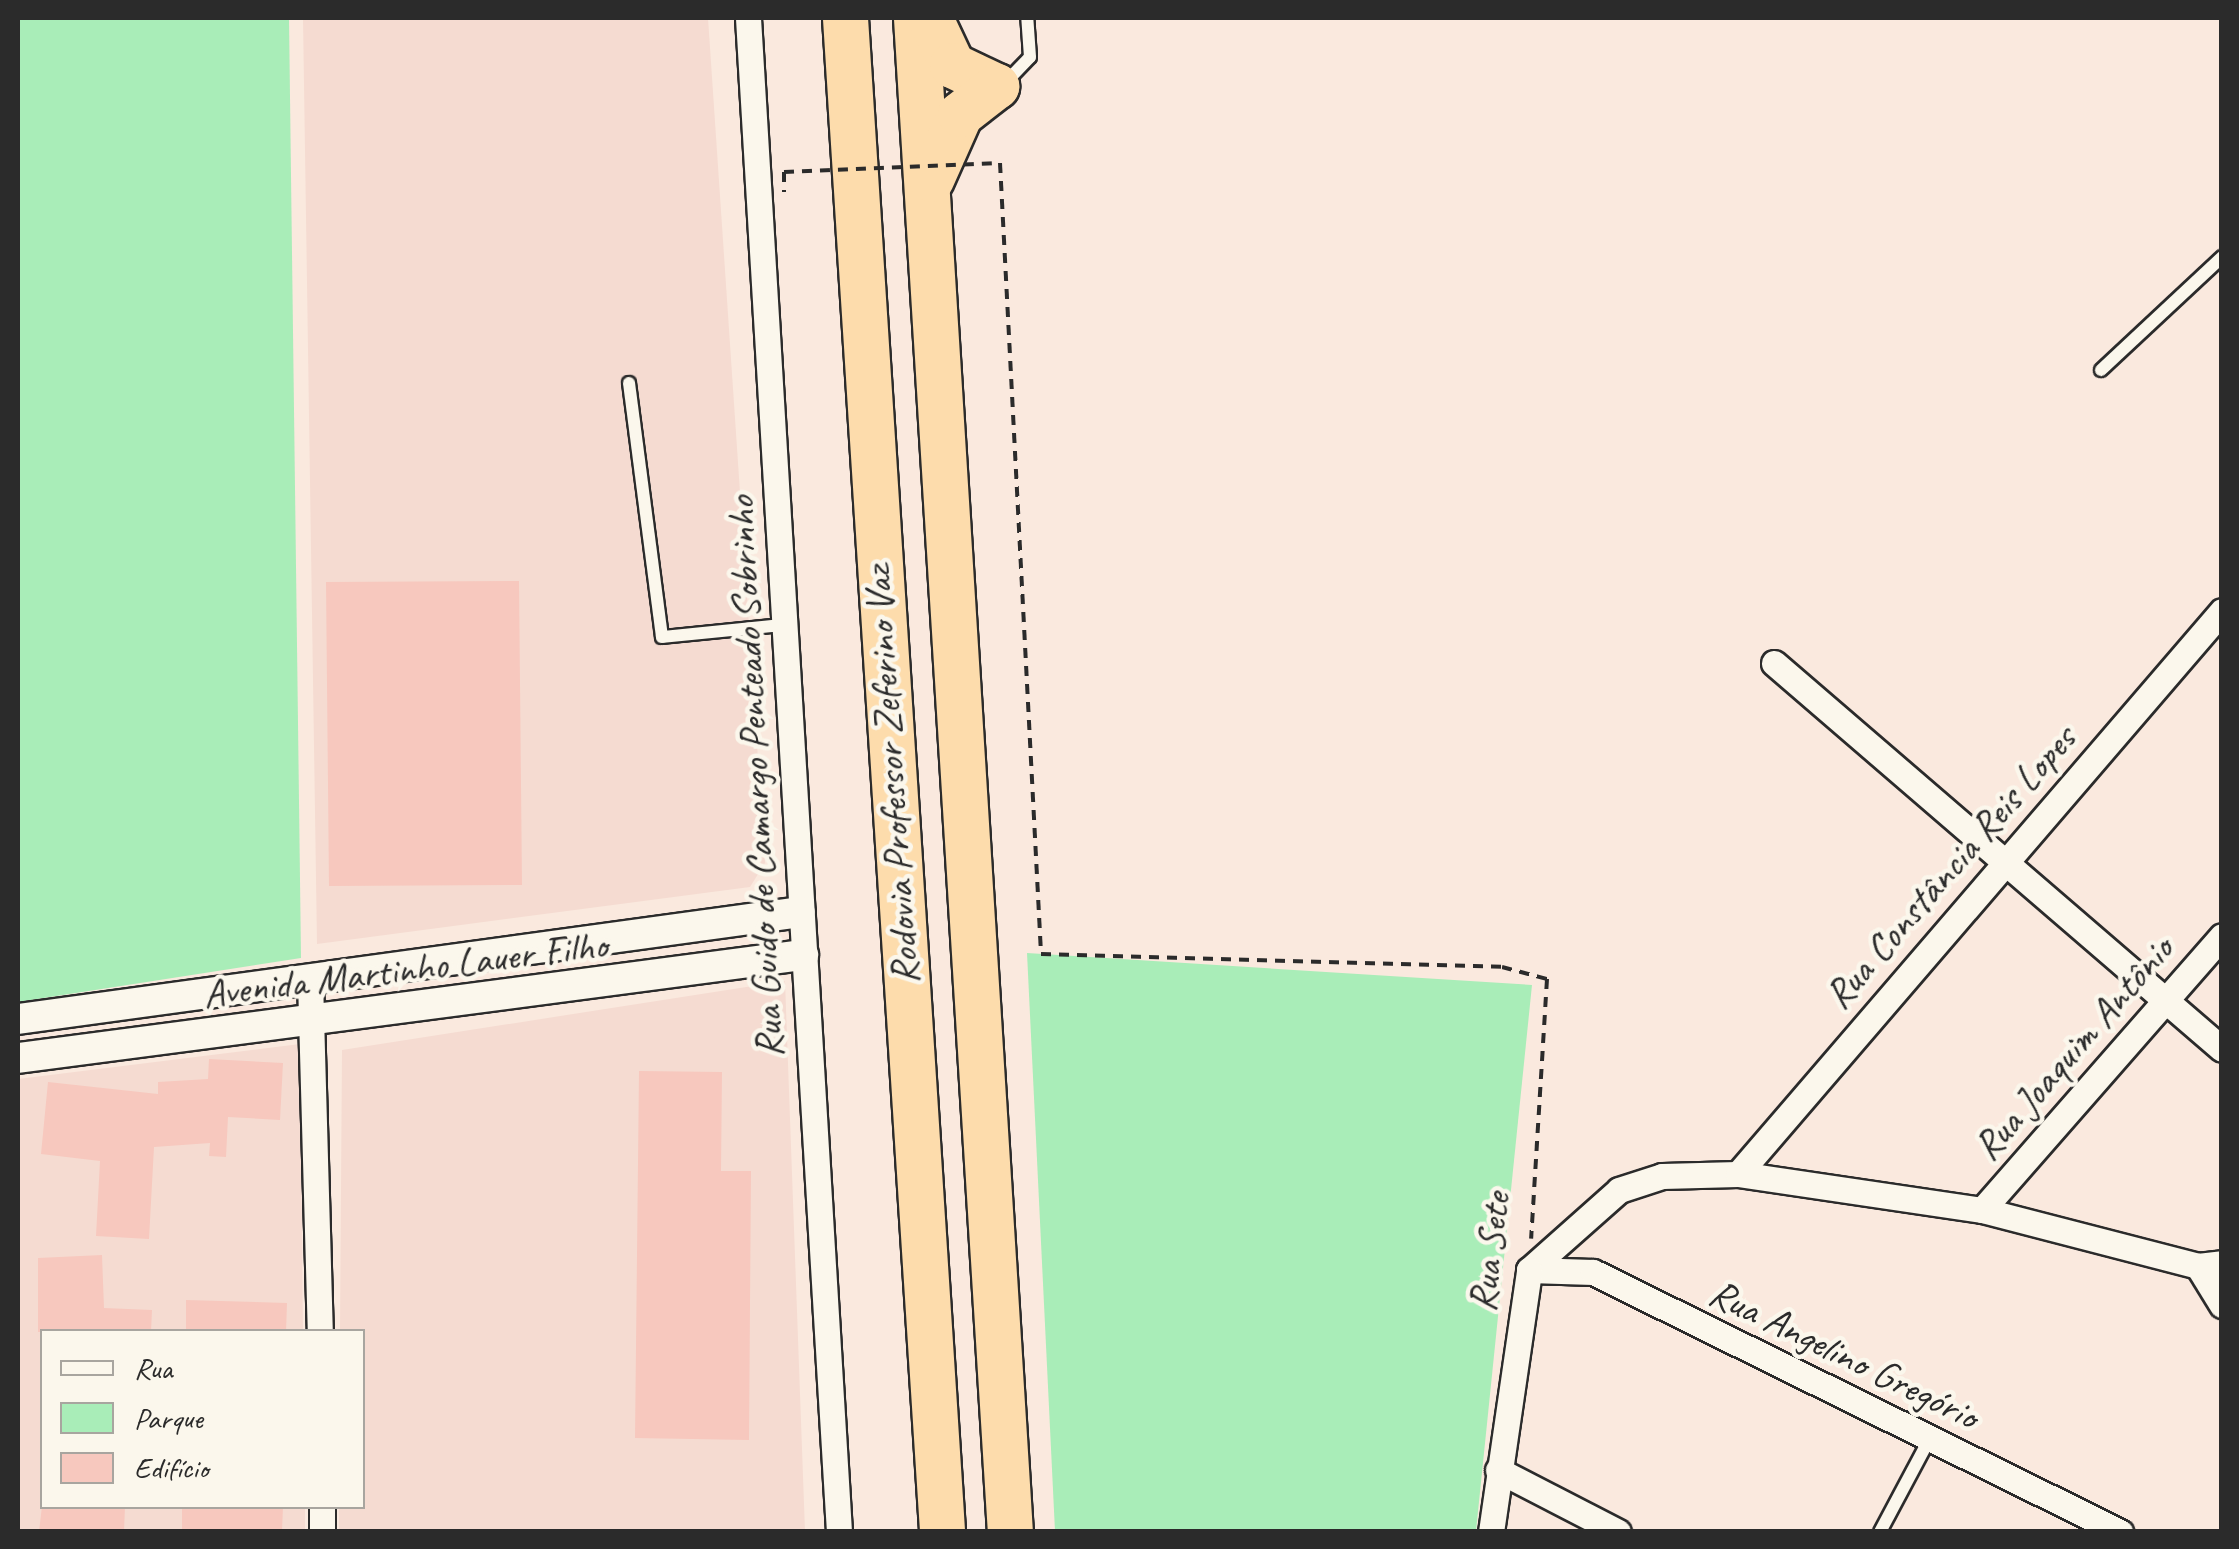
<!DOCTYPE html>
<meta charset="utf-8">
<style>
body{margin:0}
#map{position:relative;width:2239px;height:1549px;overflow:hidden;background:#fae9de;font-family:Caveat,sans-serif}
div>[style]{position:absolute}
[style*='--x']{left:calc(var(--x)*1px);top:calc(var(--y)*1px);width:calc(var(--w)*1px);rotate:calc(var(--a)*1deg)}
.built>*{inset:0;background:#f5dbd1}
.green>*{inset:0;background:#a9edb8}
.building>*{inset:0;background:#f7c8be}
.path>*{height:4px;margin-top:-2px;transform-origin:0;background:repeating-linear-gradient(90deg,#2b2b2b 0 10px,transparent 0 18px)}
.roads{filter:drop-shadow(2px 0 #2b2b2b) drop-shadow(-2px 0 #2b2b2b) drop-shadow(0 2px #2b2b2b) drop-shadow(0 -2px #2b2b2b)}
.service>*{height:12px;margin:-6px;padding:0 6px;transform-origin:6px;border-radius:6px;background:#fbf7ec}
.minor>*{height:25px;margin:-12.5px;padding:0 12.5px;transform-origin:12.5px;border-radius:12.5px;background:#fbf7ec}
.tertiary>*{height:30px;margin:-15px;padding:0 15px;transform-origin:15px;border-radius:15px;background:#fbf7ec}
.motorway>*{height:45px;margin:-22.5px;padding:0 22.5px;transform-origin:22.5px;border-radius:22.5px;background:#fddcac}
.path-bridge>*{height:4px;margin-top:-2px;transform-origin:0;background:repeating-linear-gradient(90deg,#2b2b2b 0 10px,transparent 0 18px)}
span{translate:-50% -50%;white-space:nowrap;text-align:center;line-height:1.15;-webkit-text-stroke:9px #fbf7ec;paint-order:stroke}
.street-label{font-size:40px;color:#2b2b2b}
.frame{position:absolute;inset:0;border:20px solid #2b2b2b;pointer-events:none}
.legend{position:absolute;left:40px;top:1329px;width:325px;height:180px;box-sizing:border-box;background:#fbf7ec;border:2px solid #a8a59f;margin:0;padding:12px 18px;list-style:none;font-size:30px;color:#2b2b2b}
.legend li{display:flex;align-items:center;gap:20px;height:50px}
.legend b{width:50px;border:2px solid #a8a59f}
</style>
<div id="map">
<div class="built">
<div style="clip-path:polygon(303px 18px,708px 18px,765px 863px,750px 887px,317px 944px)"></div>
<div style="clip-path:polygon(785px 981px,805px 1531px,339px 1532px,339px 1507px,362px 1506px,362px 1332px,340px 1331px,342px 1050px)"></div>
<div style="clip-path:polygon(300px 1044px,303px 1331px,42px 1332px,42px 1506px,305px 1507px,305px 1531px,18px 1531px,18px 1079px)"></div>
</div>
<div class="green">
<div style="clip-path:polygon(18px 18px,289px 18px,301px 958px,18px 1002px)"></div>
<div style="clip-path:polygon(1027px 953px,1532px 985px,1476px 1531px,1055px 1531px)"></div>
</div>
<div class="building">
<div style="clip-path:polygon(519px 581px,522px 885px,329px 886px,326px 582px)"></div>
<div style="clip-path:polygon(209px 1059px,283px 1063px,280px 1120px,228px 1117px,226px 1157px,209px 1156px,210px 1143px,154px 1147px,149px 1239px,96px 1236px,100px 1161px,41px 1154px,48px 1082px,158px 1094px,158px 1082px,208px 1079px)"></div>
<div style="clip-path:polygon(639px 1071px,722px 1072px,721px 1171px,751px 1171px,749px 1440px,635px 1438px)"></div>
<div style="clip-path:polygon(102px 1255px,104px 1308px,152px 1310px,151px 1332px,38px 1332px,38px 1258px)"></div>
<div style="clip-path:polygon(186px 1300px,287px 1303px,286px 1332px,186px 1332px)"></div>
<div style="clip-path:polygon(42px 1506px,125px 1506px,124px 1532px,39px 1532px)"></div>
<div style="clip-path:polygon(182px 1506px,283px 1506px,282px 1532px,182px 1532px)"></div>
</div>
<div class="path">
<div style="--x:1000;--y:163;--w:792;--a:87.03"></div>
<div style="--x:1041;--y:954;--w:461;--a:1.6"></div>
<div style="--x:1502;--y:967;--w:47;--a:14.9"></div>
<div style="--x:1547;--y:979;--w:260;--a:93.5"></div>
<div style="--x:784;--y:172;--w:20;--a:90"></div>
</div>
<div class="roads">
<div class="service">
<div style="--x:1004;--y:84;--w:37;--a:-46"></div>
<div style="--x:1030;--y:57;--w:39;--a:-94"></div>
<div style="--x:2101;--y:370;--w:166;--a:-43"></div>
<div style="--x:629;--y:383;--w:256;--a:82.6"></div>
<div style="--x:662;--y:637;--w:122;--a:-5.7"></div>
<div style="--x:1880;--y:1532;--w:106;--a:-62"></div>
</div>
<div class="minor">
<div style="--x:748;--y:18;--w:1517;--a:86.56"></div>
<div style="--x:1774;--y:663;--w:591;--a:40.75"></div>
<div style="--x:310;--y:980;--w:352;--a:88.4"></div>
<div style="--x:1738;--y:1174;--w:742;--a:-49.32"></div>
<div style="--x:1982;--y:1210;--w:364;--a:-48.8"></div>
<div style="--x:2198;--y:1266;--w:46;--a:58.4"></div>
<div style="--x:1529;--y:1270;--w:120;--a:-41.6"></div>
<div style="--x:1619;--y:1190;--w:45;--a:-18"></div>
<div style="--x:1662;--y:1176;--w:76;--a:-1.5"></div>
<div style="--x:1738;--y:1174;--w:247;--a:8.4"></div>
<div style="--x:1982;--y:1210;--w:223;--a:14.5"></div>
<div style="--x:2198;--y:1266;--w:24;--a:-7"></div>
<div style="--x:1529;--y:1270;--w:64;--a:1.8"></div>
<div style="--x:1593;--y:1272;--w:588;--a:26.26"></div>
<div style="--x:1498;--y:1470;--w:135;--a:27.3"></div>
<div style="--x:322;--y:1506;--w:26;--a:90"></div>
<div style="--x:1491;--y:1532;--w:265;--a:-81.7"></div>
</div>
<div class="tertiary">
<div style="--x:18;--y:1019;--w:789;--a:-7.79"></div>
<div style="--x:18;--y:1058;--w:792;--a:-7.48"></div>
</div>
<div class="motorway">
<div style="--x:845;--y:18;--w:1517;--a:86.33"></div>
<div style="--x:916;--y:18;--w:1517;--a:86.45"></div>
<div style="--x:930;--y:18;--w:52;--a:64.9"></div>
<div style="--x:952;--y:65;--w:49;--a:25.5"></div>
<div style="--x:931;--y:179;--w:71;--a:-66"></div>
<div style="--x:960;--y:114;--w:46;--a:-37.9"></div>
</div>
</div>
<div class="path-bridge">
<div style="--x:784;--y:172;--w:216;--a:-2.4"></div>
</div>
<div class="street-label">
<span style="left:891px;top:775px;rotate:-94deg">Rodovia Professor Zeferino Vaz</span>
<span style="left:755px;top:777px;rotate:-93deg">Rua Guido de Camargo Penteado Sobrinho</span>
<span style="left:1950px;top:867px;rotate:-49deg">Rua Constância Reis Lopes</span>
<span style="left:405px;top:969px;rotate:-7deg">Avenida Martinho Lauer Filho</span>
<span style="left:2073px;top:1048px;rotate:-49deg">Rua Joaquim Antônio</span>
<span style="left:1489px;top:1252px;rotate:-83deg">Rua Sete</span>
<span style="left:1844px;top:1354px;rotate:26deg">Rua Angelino Gregório</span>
</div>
<div class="frame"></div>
<ul class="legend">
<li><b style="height:12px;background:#fbf7ec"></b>Rua</li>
<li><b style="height:28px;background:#a9edb8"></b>Parque</li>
<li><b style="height:28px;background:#f7c8be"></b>Edifício</li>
</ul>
</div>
